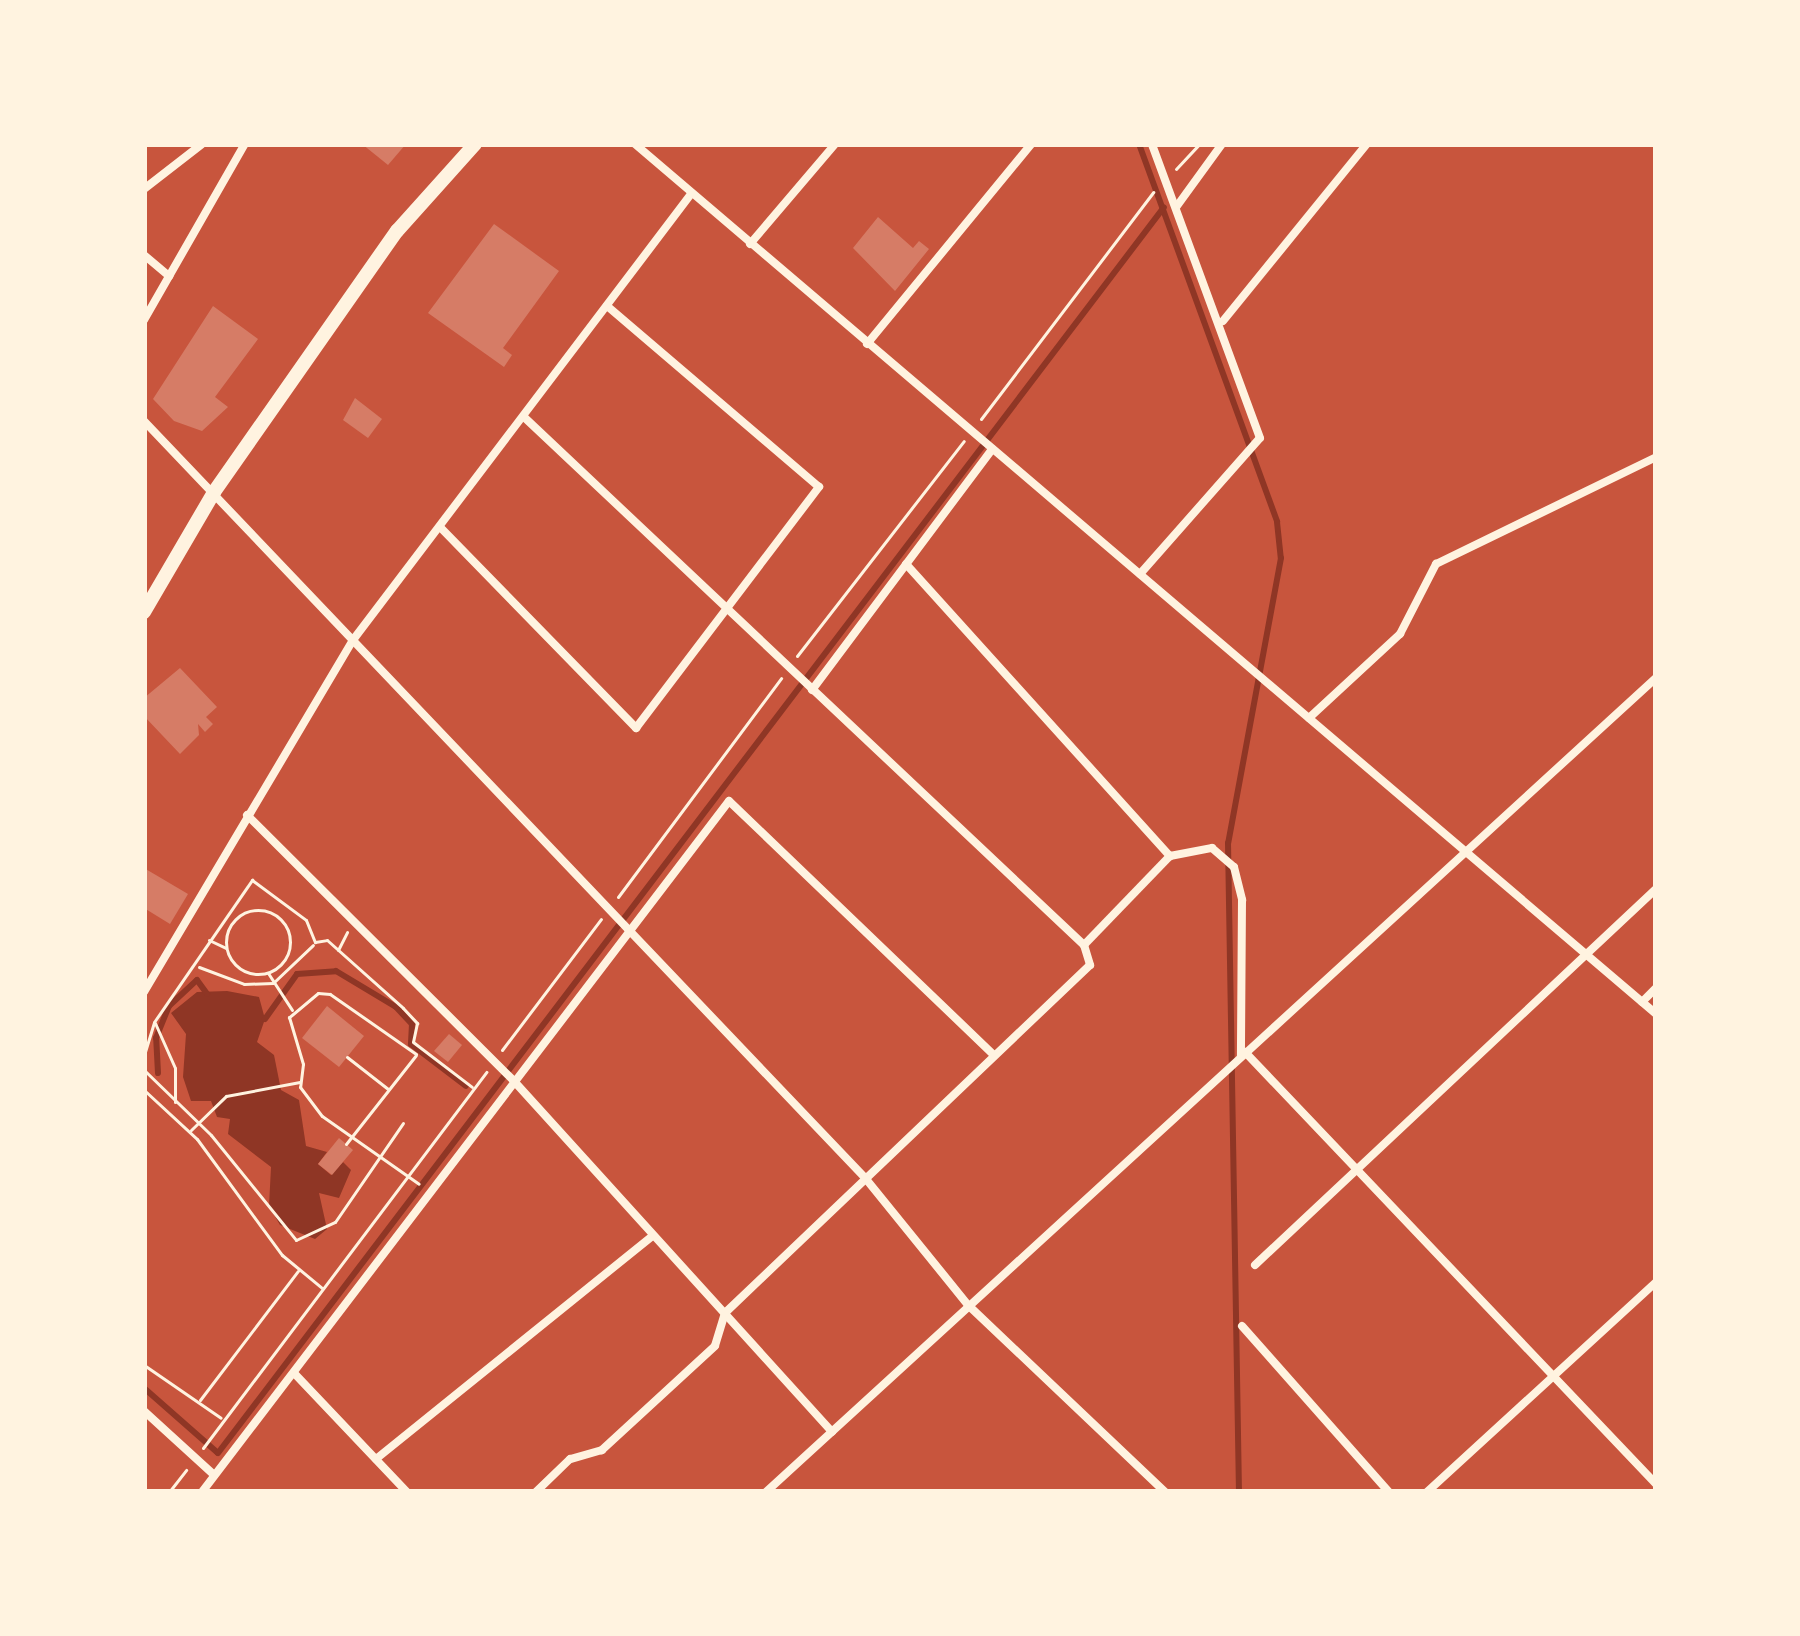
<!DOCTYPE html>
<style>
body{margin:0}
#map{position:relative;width:1800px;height:1636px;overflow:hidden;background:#c8553d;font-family:"PT Sans",sans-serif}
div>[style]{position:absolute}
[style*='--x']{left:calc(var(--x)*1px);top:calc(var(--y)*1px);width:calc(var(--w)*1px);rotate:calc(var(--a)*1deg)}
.water>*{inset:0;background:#8f3625}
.stream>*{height:6px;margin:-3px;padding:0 3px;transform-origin:3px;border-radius:3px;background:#8f3625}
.building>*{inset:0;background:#d67c66}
.path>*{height:3px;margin:-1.5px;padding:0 1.5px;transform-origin:1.5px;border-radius:1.5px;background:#fff3e0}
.path>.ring{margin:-1.5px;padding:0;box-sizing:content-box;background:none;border:3px solid #fff3e0;border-radius:50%}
.minor>*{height:8px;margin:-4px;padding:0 4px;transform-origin:4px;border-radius:4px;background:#fff3e0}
.primary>*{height:14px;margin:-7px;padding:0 7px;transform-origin:7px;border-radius:7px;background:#fff3e0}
span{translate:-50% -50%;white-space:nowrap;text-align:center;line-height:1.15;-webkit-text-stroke:10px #fff3e0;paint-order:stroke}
.frame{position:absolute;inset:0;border:147px solid #fff3e0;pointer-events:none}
</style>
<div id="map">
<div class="water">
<div style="clip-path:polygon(227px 991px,259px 997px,265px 1019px,257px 1042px,274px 1055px,281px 1090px,299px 1100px,306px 1146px,327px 1152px,318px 1164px,331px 1175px,343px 1162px,351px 1170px,339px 1198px,319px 1193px,327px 1229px,315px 1239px,280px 1225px,269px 1206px,271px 1167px,228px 1134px,230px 1119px,217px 1117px,211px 1101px,191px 1101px,183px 1077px,186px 1034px,171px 1013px,197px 992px)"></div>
</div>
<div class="stream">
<div style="--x:1139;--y:144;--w:402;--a:69.9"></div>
<div style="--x:1277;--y:522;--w:36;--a:84"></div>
<div style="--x:1281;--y:558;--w:290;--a:100.5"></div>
<div style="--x:1228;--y:843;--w:649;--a:89.03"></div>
<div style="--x:265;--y:1019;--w:55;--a:-54.6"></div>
<div style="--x:297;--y:974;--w:39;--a:-4"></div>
<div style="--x:336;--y:971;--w:70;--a:31"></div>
<div style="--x:396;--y:1007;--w:23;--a:47"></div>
<div style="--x:412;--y:1024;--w:20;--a:93"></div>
<div style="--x:411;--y:1044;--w:69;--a:37.4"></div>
<div style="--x:158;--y:1073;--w:35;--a:-93"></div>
<div style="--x:156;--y:1038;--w:35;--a:-68"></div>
<div style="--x:169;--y:1006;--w:38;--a:-43"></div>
<div style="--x:197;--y:980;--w:17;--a:54"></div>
<div style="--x:144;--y:1388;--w:98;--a:41.3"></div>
<div style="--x:218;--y:1453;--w:1564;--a:-52.79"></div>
</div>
<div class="building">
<div style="clip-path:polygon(362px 144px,406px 144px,388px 165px)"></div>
<div style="clip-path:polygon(878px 217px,913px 248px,919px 241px,929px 249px,895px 291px,853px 248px)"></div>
<div style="clip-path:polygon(494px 224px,559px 271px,503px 348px,512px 355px,504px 367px,428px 313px)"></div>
<div style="clip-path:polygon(213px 306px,258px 339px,215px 397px,228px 407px,202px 431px,174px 421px,153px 399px)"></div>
<div style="clip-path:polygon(355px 398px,382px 419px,368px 438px,343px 420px)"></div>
<div style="clip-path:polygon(180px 668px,217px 707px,206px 717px,213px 724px,205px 732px,198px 724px,199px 735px,180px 754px,144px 716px,144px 698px)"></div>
<div style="clip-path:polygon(144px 868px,188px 894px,170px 924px,144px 908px)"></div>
<div style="clip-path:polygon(327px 1006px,364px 1036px,339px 1067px,302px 1038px)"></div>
<div style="clip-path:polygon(449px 1034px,462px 1045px,448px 1062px,434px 1051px)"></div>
<div style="clip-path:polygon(339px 1138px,353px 1150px,332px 1175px,318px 1164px)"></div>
</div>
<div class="path">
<div style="--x:1176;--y:169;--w:34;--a:-47"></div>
<div style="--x:981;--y:419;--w:285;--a:-52.8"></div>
<div style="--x:797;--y:656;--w:272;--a:-52.2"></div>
<div style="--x:618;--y:897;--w:273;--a:-53.3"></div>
<div class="ring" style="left:226px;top:910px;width:61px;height:61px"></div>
<div style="--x:209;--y:940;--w:19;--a:25"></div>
<div style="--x:338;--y:950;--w:20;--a:-63"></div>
<div style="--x:199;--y:967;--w:48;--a:20.7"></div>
<div style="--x:244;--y:984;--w:29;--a:-2"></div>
<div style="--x:273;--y:983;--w:55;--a:-43.5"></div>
<div style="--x:268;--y:973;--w:44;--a:57"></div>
<div style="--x:155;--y:1023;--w:49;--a:66"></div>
<div style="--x:175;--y:1068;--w:34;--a:90"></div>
<div style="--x:502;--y:1050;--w:164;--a:-52.9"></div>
<div style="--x:416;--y:1054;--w:105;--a:-145.1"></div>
<div style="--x:330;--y:994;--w:12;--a:-175"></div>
<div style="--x:318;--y:993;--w:38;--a:140"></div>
<div style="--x:289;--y:1017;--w:49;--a:73.4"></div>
<div style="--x:303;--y:1064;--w:23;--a:97"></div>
<div style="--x:300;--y:1087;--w:36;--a:53"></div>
<div style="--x:322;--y:1116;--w:118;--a:35"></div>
<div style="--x:144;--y:1055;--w:34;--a:-73"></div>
<div style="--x:154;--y:1022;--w:173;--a:-55.4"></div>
<div style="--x:252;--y:880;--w:67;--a:36.5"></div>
<div style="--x:306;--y:920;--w:24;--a:68"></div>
<div style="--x:315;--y:942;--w:12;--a:-9"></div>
<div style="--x:327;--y:940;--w:102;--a:41.8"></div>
<div style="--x:403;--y:1008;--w:21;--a:47"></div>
<div style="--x:417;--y:1023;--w:19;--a:102"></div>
<div style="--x:413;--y:1042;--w:74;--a:37.3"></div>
<div style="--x:347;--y:1057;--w:52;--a:38"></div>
<div style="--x:144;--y:1070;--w:93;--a:44.1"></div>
<div style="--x:211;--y:1135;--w:135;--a:51"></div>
<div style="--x:296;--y:1240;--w:43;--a:-24.8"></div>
<div style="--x:335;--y:1222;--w:120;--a:-55.5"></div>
<div style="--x:144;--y:1090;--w:72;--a:42.8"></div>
<div style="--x:197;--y:1139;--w:144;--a:53.8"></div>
<div style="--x:282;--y:1255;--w:52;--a:39.5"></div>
<div style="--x:191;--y:1130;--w:49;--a:-44.2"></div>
<div style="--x:226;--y:1096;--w:75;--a:-10.7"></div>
<div style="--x:346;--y:1144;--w:113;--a:-51.8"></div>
<div style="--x:144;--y:1365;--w:93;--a:34.5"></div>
<div style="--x:200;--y:1400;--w:162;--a:-52.8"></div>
<div style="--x:203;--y:1448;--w:471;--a:-53"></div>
<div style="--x:169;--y:1492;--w:28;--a:-52"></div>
</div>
<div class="minor">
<div style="--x:635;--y:144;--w:1341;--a:40.43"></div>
<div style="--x:144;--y:189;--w:73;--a:-37.8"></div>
<div style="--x:1177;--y:206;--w:77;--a:-54"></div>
<div style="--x:750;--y:244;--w:131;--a:-49.6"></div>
<div style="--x:144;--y:255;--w:33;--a:40"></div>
<div style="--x:144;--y:320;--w:203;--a:-60.2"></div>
<div style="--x:1223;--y:321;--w:228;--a:-50.9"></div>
<div style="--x:867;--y:344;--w:259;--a:-50.6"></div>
<div style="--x:524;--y:417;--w:770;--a:43.32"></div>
<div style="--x:1084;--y:945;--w:21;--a:73"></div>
<div style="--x:1090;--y:965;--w:504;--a:136.37"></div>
<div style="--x:725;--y:1313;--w:34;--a:107"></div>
<div style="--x:715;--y:1346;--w:154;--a:137.4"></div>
<div style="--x:602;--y:1450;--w:33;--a:164"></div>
<div style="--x:570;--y:1459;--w:47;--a:135.9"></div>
<div style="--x:144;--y:421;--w:1047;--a:46.39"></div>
<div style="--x:866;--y:1179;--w:162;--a:51"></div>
<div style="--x:968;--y:1305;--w:272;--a:43.5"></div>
<div style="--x:440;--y:527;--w:281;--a:45.7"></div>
<div style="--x:636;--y:728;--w:303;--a:-52.8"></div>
<div style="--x:819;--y:487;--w:279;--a:-139.5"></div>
<div style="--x:906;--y:564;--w:394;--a:47.9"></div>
<div style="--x:1140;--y:574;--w:181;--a:-48.6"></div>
<div style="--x:1260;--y:438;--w:313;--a:-110.2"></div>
<div style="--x:812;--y:690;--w:301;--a:-53.2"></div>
<div style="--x:1309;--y:718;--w:124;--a:-42.7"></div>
<div style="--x:1400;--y:634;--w:79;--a:-62.8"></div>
<div style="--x:1436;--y:564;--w:245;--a:-25.9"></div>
<div style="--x:247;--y:815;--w:375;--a:44.9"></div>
<div style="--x:513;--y:1080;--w:475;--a:47.8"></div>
<div style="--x:1084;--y:945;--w:124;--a:-46"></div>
<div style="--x:1170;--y:856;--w:43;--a:-10.8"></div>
<div style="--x:1212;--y:848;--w:29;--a:41"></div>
<div style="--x:1234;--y:867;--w:34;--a:76"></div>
<div style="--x:1242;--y:900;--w:156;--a:90.4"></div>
<div style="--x:144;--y:992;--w:409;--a:-59.3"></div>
<div style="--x:353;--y:640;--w:560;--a:-52.84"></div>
<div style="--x:1642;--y:1002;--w:20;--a:-45"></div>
<div style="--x:1245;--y:1052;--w:596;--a:46.43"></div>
<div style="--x:1255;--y:1265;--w:550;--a:-43.16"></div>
<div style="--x:1242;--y:1326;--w:222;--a:48.5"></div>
<div style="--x:294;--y:1373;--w:164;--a:46.5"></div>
<div style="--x:144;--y:1411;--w:95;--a:42.4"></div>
<div style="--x:376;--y:1459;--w:355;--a:-38.9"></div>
<div style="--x:202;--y:1492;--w:869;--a:-52.67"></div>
<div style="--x:729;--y:801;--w:367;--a:43.8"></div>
<div style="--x:766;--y:1492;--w:1206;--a:-42.45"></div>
<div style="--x:1427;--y:1492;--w:311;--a:-42.5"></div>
</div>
<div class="primary">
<div style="--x:144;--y:612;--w:139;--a:-59.7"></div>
<div style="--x:214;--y:492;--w:319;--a:-55"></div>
<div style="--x:397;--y:231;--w:117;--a:-48.1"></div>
</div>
<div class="frame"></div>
</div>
